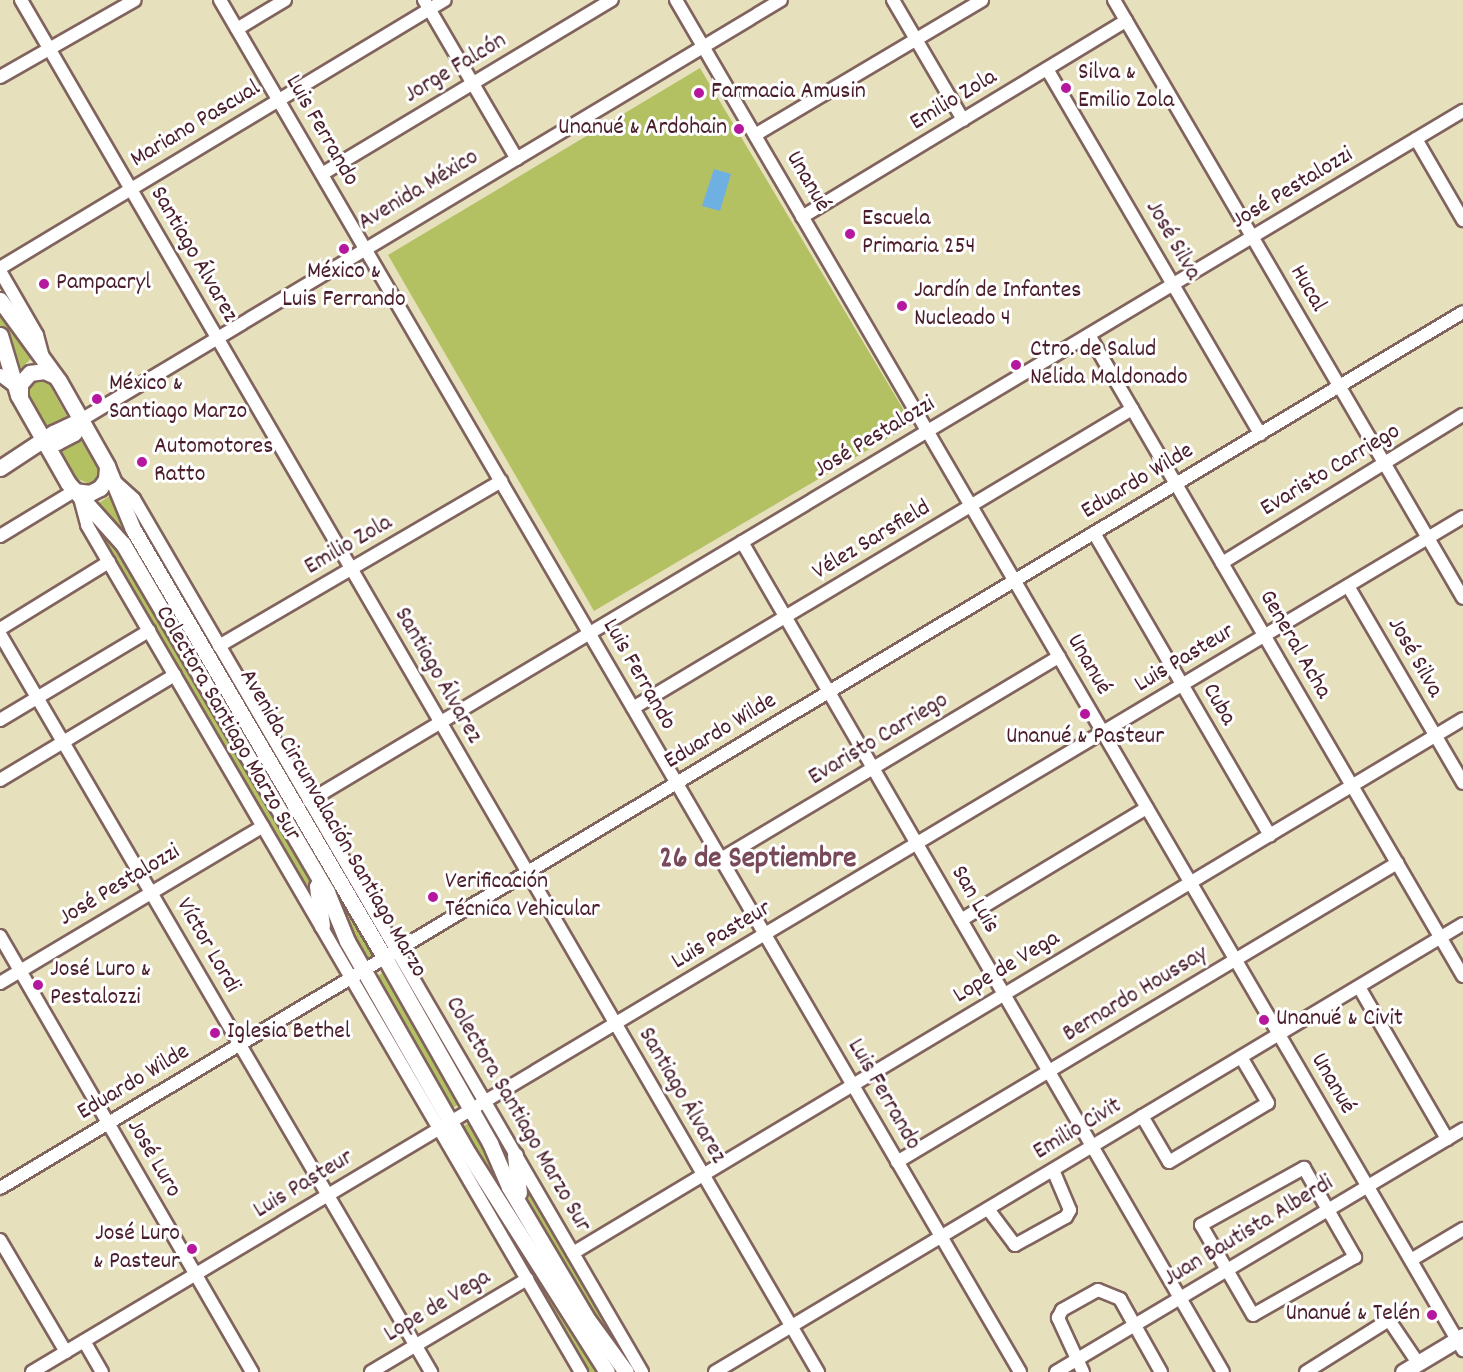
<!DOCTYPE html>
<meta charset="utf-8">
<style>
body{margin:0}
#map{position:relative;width:1463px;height:1372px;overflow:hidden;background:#e7e0bd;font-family:Dekko,sans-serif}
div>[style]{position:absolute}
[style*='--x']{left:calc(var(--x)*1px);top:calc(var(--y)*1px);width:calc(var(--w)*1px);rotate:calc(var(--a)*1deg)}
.green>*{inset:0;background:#b4c163}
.water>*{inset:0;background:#6fb0e3}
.roads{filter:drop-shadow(2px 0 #81635e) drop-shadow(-2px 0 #81635e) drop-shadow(0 2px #81635e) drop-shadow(0 -2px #81635e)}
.minor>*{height:12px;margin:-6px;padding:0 6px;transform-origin:6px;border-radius:6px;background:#fff}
.major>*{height:15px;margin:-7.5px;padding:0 7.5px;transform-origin:7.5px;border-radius:7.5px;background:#fff}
.dots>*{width:16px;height:16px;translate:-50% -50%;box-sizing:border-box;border:3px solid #fff;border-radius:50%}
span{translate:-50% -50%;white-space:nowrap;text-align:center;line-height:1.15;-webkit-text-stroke:6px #fff;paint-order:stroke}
.street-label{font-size:24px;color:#4a1f2b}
.poi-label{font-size:24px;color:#4a1f2b}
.left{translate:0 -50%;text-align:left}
.right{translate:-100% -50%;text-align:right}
.district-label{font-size:30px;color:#784958;font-weight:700}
</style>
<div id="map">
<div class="green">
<div style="clip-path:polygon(700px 68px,912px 424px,594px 611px,388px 255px)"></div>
<div style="clip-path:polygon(0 309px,32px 358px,20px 369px,0 325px)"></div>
<div style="clip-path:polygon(38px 380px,49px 384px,67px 416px,48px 429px,28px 394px,29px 386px)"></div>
<div style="clip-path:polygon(79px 437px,99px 470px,97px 478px,89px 484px,76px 478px,59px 449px)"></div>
<div style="clip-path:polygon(111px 495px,375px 954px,365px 960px,97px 504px)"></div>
<div style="clip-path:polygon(127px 498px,375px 922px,355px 896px,141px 533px)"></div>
<div style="clip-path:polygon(89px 518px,110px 536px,276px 813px,316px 891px,318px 910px)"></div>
<div style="clip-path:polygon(385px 971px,461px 1103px,451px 1109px,375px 978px)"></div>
<div style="clip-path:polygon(471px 1122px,619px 1372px,612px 1372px,475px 1154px,461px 1127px)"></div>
<div style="clip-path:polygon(462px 1157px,601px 1372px,586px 1372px)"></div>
<div style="clip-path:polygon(520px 1171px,638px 1372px,632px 1372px,594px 1320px,553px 1252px,520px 1187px)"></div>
</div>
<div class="water">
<div style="clip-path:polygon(714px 169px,731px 174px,720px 211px,702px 206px)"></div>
</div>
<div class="roads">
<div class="minor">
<div style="--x:21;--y:0;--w:1587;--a:59.85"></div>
<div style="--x:220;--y:0;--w:1588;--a:59.75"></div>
<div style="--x:424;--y:0;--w:184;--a:59.7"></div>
<div style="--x:676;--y:0;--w:1563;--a:59.76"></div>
<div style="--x:893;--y:0;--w:139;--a:59.7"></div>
<div style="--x:1114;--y:0;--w:692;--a:59.73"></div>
<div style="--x:237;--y:29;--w:56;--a:-31.1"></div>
<div style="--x:1047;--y:69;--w:423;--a:59.7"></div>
<div style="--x:0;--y:77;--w:155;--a:-29.7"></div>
<div style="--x:755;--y:135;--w:264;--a:-30.7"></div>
<div style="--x:1416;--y:139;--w:94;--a:59.9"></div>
<div style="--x:322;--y:174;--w:338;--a:-31"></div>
<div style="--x:802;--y:217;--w:379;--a:-31.2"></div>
<div style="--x:0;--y:268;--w:519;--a:-31.06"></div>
<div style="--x:0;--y:271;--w:74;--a:60"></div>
<div style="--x:37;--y:335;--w:23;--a:75"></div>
<div style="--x:1089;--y:335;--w:742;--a:59.74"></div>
<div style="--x:0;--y:375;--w:20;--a:37"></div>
<div style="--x:81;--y:420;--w:816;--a:-30.96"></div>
<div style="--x:113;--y:480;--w:28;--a:42"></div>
<div style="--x:134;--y:499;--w:1010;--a:59.8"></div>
<div style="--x:80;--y:498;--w:28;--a:75"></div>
<div style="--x:87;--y:525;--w:981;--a:59.75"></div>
<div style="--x:1094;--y:533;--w:350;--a:59.8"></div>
<div style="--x:0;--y:536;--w:87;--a:-31.3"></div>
<div style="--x:742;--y:542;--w:959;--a:59.91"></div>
<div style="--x:1222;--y:563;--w:283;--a:-31.6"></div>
<div style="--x:1348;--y:586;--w:228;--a:59.7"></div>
<div style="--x:0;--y:629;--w:128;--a:-31.6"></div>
<div style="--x:0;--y:634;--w:855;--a:59.71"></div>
<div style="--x:219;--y:646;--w:327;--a:-30.3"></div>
<div style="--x:633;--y:708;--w:582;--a:-30.93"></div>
<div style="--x:0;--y:720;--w:174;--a:-30.9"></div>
<div style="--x:0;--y:780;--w:204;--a:-31"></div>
<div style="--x:309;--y:801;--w:1345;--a:-30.88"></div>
<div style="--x:721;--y:859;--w:394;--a:-30.9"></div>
<div style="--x:961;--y:920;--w:217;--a:-31.1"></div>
<div style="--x:0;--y:936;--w:504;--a:59.97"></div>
<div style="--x:0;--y:983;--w:306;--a:-30.8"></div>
<div style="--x:1359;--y:987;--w:176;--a:59.9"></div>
<div style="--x:1142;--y:1116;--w:53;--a:59.6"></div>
<div style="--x:1169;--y:1162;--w:115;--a:-30.8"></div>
<div style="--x:1268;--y:1103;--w:53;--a:-120.4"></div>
<div style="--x:897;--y:1162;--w:583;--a:-30.88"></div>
<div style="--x:1304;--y:1168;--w:103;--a:60.2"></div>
<div style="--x:1355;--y:1257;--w:117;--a:150.4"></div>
<div style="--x:1253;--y:1315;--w:104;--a:-120"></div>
<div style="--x:1201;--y:1225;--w:118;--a:-29"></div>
<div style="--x:0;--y:1188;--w:1705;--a:-30.91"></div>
<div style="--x:988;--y:1209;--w:45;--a:53.1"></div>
<div style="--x:1015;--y:1245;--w:58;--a:-28.8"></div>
<div style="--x:1066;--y:1217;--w:8;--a:-60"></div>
<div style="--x:1070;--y:1210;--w:43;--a:-113"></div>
<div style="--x:0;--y:1240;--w:130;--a:59.5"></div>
<div style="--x:573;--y:1253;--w:1038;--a:-30.96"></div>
<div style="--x:1411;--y:1260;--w:61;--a:-30.8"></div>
<div style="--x:84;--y:1341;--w:36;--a:60"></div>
<div style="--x:32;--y:1372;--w:1667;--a:-30.86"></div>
<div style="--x:371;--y:1372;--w:182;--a:-30.8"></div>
<div style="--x:715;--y:1372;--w:872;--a:-30.92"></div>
<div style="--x:1056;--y:1372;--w:474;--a:-30.8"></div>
<div style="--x:1083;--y:1372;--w:60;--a:-114.8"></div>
<div style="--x:1058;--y:1318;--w:9;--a:-63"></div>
<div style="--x:1062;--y:1310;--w:41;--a:-29.1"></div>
<div style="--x:1098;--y:1290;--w:24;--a:22"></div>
<div style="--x:1120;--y:1299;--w:84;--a:60.7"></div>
<div style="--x:1306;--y:1372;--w:98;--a:-32.1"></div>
<div style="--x:1389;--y:1320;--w:52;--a:56"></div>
</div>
<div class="major">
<div style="--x:0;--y:300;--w:100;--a:53.9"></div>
<div style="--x:59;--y:381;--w:98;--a:60.5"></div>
<div style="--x:107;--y:466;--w:68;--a:67.6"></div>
<div style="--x:133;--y:529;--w:498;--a:59.6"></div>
<div style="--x:385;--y:958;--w:213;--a:60.4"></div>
<div style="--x:490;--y:1143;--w:48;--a:66.6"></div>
<div style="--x:509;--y:1187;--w:155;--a:59.3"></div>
<div style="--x:588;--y:1320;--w:64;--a:53.8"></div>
<div style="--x:0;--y:335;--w:63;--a:73.3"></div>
<div style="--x:18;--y:395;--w:101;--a:60.4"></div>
<div style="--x:68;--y:483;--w:82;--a:48"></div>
<div style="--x:123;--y:544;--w:403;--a:59.6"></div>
<div style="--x:327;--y:892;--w:53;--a:67.8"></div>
<div style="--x:347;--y:941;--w:244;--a:60.3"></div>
<div style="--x:468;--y:1153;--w:259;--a:57.6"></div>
<div style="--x:20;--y:396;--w:12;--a:-90"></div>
<div style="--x:20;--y:384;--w:15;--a:-48"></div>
<div style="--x:30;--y:373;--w:14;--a:-8"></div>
<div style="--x:44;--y:371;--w:12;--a:24"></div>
<div style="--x:45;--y:441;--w:12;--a:5"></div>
<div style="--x:57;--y:442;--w:19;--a:-28"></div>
<div style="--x:74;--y:433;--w:15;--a:-62"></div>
<div style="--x:0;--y:468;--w:64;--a:-33.4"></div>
<div style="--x:53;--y:433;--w:31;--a:-25"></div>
<div style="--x:74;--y:491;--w:16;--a:7"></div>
<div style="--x:90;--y:493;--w:11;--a:-27"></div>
<div style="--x:100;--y:488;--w:11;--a:-56"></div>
<div style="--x:106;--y:479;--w:12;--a:-85"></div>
<div style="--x:317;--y:886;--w:40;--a:82.9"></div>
<div style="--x:515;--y:1155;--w:38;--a:84"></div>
<div style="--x:1403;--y:1372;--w:70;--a:-31"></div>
</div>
</div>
<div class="dots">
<div style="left:1066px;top:88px;background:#b5179e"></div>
<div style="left:699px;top:93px;background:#b5179e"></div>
<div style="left:739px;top:129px;background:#b5179e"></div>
<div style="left:850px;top:234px;background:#b5179e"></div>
<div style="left:344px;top:249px;background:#b5179e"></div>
<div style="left:44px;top:284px;background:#b5179e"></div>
<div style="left:902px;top:306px;background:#b5179e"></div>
<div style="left:1016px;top:365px;background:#b5179e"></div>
<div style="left:97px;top:399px;background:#b5179e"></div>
<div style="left:142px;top:462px;background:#b5179e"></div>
<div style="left:1085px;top:714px;background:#b5179e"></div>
<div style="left:433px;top:897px;background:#b5179e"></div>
<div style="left:38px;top:985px;background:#b5179e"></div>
<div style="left:1264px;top:1020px;background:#b5179e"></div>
<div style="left:215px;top:1033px;background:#b5179e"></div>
<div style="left:192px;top:1249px;background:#b5179e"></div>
<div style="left:1432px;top:1315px;background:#b5179e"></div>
</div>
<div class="street-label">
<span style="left:456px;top:69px;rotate:-31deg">Jorge Falcón</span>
<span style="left:954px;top:101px;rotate:-31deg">Emilio Zola</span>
<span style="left:196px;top:125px;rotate:-31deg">Mariano Pascual</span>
<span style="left:321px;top:131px;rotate:60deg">Luis Ferrando</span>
<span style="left:807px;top:182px;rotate:60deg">Unanué</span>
<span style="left:1293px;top:189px;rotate:-31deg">José Pestalozzi</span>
<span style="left:419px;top:191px;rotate:-31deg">Avenida México</span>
<span style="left:1172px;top:241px;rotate:60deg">José Silva</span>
<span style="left:193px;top:255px;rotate:60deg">Santiago Álvarez</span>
<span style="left:1307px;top:289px;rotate:60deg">Hucal</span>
<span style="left:875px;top:438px;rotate:-31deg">José Pestalozzi</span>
<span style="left:1331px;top:471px;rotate:-31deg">Evaristo Carriego</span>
<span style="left:1138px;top:482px;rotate:-31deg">Eduardo Wilde</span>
<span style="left:872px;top:541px;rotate:-31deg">Vélez Sarsfield</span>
<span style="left:349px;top:546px;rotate:-30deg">Emilio Zola</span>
<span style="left:1294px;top:645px;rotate:60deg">General Acha</span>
<span style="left:1414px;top:658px;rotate:60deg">José Silva</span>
<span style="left:1185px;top:659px;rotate:-31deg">Luis Pasteur</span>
<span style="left:1088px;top:665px;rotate:60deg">Unanué</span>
<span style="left:638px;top:675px;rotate:60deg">Luis Ferrando</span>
<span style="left:437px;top:676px;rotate:60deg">Santiago Álvarez</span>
<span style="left:1218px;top:705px;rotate:60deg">Cuba</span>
<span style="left:227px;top:724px;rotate:60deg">Colectora Santiago Marzo Sur</span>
<span style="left:721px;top:732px;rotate:-31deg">Eduardo Wilde</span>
<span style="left:879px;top:740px;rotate:-31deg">Evaristo Carriego</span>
<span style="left:332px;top:824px;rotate:60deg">Avenida Circunvalación Santiago Marzo</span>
<span style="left:120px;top:886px;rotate:-31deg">José Pestalozzi</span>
<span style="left:974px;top:900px;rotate:60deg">San Luis</span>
<span style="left:722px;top:936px;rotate:-31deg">Luis Pasteur</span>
<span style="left:207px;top:946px;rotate:60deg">Víctor Lordi</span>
<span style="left:1007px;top:968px;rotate:-31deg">Lope de Vega</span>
<span style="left:1136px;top:995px;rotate:-31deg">Bernardo Houssay</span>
<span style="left:134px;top:1083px;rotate:-31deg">Eduardo Wilde</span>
<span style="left:1332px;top:1084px;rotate:60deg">Unanué</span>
<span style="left:883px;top:1095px;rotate:60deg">Luis Ferrando</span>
<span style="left:681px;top:1096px;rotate:60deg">Santiago Álvarez</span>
<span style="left:517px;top:1115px;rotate:60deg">Colectora Santiago Marzo Sur</span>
<span style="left:1078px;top:1130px;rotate:-31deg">Emilio Civit</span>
<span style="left:153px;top:1159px;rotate:60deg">José Luro</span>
<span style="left:304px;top:1185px;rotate:-31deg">Luis Pasteur</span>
<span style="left:1249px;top:1232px;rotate:-31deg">Juan Bautista Alberdi</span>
<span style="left:438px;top:1307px;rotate:-31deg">Lope de Vega</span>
</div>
<div class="poi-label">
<span class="left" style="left:1078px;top:88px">Silva &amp;<br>Emilio Zola</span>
<span class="left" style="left:711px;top:93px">Farmacia Amusin</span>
<span class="right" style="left:727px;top:129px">Unanué &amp; Ardohain</span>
<span class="left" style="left:862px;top:234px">Escuela<br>Primaria 254</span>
<span style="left:344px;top:287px">México &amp;<br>Luis Ferrando</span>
<span class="left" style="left:56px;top:284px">Pampacryl</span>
<span class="left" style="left:914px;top:306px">Jardín de Infantes<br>Nucleado 4</span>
<span class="left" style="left:1030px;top:365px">Ctro. de Salud<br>Nelida Maldonado</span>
<span class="left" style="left:109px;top:399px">México &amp;<br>Santiago Marzo</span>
<span class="left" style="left:154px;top:462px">Automotores<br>Ratto</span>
<span style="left:1085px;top:738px">Unanué &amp; Pasteur</span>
<span class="left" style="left:445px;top:897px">Verificación<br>Técnica Vehicular</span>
<span class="left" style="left:50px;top:985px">José Luro &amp;<br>Pestalozzi</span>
<span class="left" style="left:1276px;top:1020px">Unanué &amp; Civit</span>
<span class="left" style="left:227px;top:1033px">Iglesia Bethel</span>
<span class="right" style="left:180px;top:1249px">José Luro<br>&amp; Pasteur</span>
<span class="right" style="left:1420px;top:1315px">Unanué &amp; Telén</span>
</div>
<div class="district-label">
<span style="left:758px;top:861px">26 de Septiembre</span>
</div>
</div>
